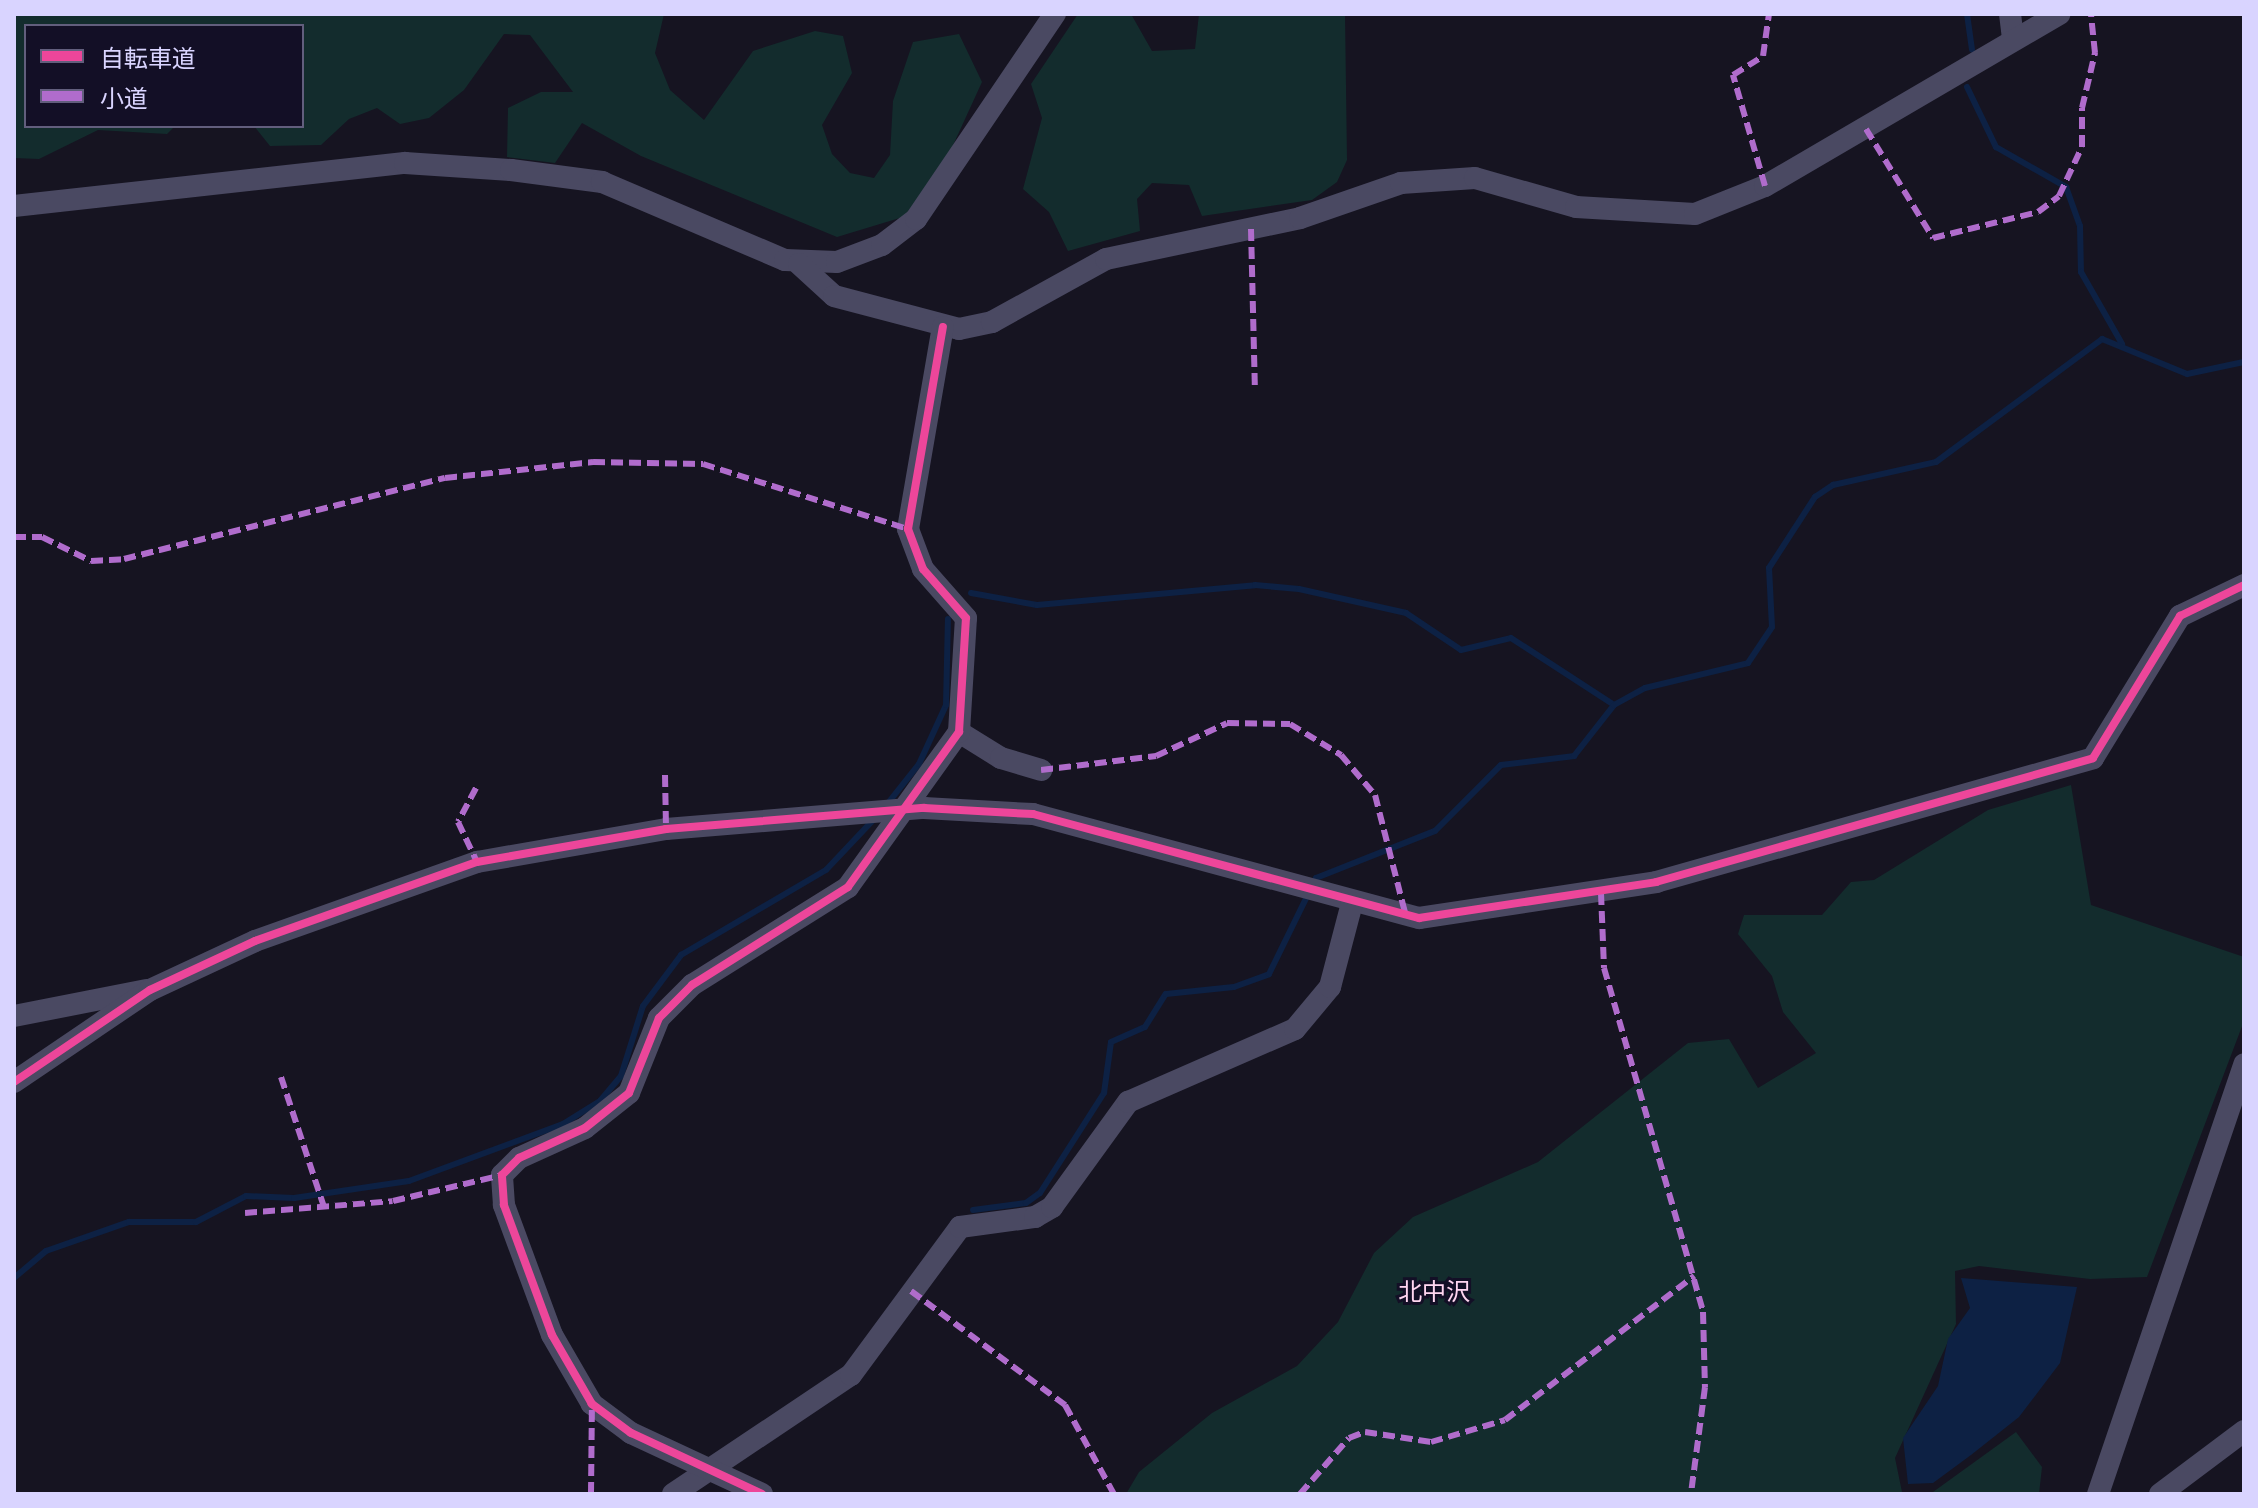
<!DOCTYPE html>
<meta charset="utf-8">
<style>
body{margin:0}
#map{position:relative;width:2258px;height:1508px;overflow:hidden;background:#161421;font-family:"DM Sans","Noto Sans JP",sans-serif}
div>[style]{position:absolute}
[style*='--x']{left:calc(var(--x)*1px);top:calc(var(--y)*1px);width:calc(var(--w)*1px);rotate:calc(var(--a)*1deg)}
.green>*{inset:0;background:#132c2d}
.water>*{inset:0;background:#0d2144}
.stream>*{height:6px;margin:-3px;padding:0 3px;transform-origin:3px;border-radius:3px;background:#0d2144}
.minor>*{height:22px;margin:-11px;padding:0 11px;transform-origin:11px;border-radius:11px;background:#4a4962}
.quiet>*{height:6px;margin-top:-3px;transform-origin:0;background:repeating-linear-gradient(90deg,#b06ccc 0 12px,transparent 0 18px)}
.cycleway>*{height:8px;margin:-4px;padding:0 4px;transform-origin:4px;border-radius:4px;background:#ed469a}
span{translate:-50% -50%;white-space:nowrap;text-align:center;line-height:1.15;-webkit-text-stroke:6px #130f26;paint-order:stroke}
.neighbourhood-label{font-size:24px;color:#ffd6f0}
.frame{position:absolute;inset:0;border:16px solid #d9d4ff;pointer-events:none}
.legend{position:absolute;left:24px;top:24px;width:280px;height:104px;box-sizing:border-box;background:#130f26;border:2px solid #625e7d;margin:0;padding:10px 14px;list-style:none;font-size:24px;color:#d9d4ff}
.legend li{display:flex;align-items:center;gap:16px;height:40px}
.legend b{width:40px;border:2px solid #625e7d}
</style>
<div id="map">
<div class="green">
<div style="clip-path:polygon(14px 14px,664px 14px,655px 53px,670px 90px,704px 120px,753px 51px,815px 31px,843px 36px,852px 73px,822px 125px,832px 154px,850px 173px,874px 178px,890px 155px,893px 101px,913px 42px,959px 34px,982px 82px,938px 178px,903px 217px,837px 237px,641px 156px,582px 123px,555px 163px,507px 157px,508px 108px,541px 92px,573px 92px,530px 35px,504px 34px,464px 90px,429px 118px,400px 124px,377px 108px,349px 119px,321px 145px,270px 146px,254px 126px,302px 126px,302px 26px,26px 26px,26px 126px,175px 126px,167px 134px,98px 130px,39px 159px,14px 158px)"></div>
<div style="clip-path:polygon(1078px 14px,1131px 14px,1152px 51px,1195px 49px,1199px 14px,1345px 14px,1347px 160px,1337px 182px,1312px 200px,1202px 216px,1189px 185px,1152px 183px,1137px 199px,1140px 231px,1068px 251px,1049px 212px,1023px 189px,1042px 118px,1031px 84px)"></div>
<div style="clip-path:polygon(2071px 785px,2091px 905px,2244px 957px,2244px 1021px,2147px 1277px,2090px 1279px,1979px 1266px,1955px 1271px,1956px 1324px,1895px 1458px,1902px 1492px,1933px 1492px,2016px 1432px,2042px 1467px,2039px 1494px,1126px 1494px,1139px 1472px,1212px 1413px,1297px 1366px,1338px 1322px,1374px 1253px,1413px 1217px,1538px 1162px,1688px 1043px,1729px 1039px,1758px 1088px,1816px 1053px,1783px 1012px,1772px 976px,1738px 934px,1744px 915px,1822px 915px,1851px 882px,1874px 880px,1988px 810px)"></div>
</div>
<div class="water">
<div style="clip-path:polygon(1961px 1278px,2077px 1287px,2060px 1363px,2019px 1417px,1971px 1455px,1933px 1483px,1908px 1484px,1903px 1438px,1938px 1386px,1948px 1339px,1970px 1308px)"></div>
</div>
<div class="stream">
<div style="--x:1967;--y:14;--w:36;--a:82"></div>
<div style="--x:1967;--y:87;--w:67;--a:64.2"></div>
<div style="--x:1996;--y:147;--w:81;--a:29.7"></div>
<div style="--x:2066;--y:187;--w:41;--a:70.3"></div>
<div style="--x:2080;--y:226;--w:46;--a:88.8"></div>
<div style="--x:2081;--y:272;--w:83;--a:60.3"></div>
<div style="--x:971;--y:593;--w:67;--a:10.3"></div>
<div style="--x:1037;--y:605;--w:219;--a:-5.2"></div>
<div style="--x:1255;--y:585;--w:44;--a:5.2"></div>
<div style="--x:1299;--y:589;--w:110;--a:12.6"></div>
<div style="--x:1406;--y:613;--w:66;--a:33.9"></div>
<div style="--x:1461;--y:650;--w:51;--a:-13.5"></div>
<div style="--x:1511;--y:638;--w:123;--a:33"></div>
<div style="--x:888;--y:803;--w:50;--a:-51.5"></div>
<div style="--x:919;--y:764;--w:65;--a:-65.4"></div>
<div style="--x:946;--y:705;--w:86;--a:-88.7"></div>
<div style="--x:973;--y:1210;--w:53;--a:-7.5"></div>
<div style="--x:1026;--y:1203;--w:17;--a:-36"></div>
<div style="--x:1040;--y:1193;--w:119;--a:-57.4"></div>
<div style="--x:1104;--y:1093;--w:51;--a:-82.2"></div>
<div style="--x:1111;--y:1042;--w:37;--a:-24"></div>
<div style="--x:1145;--y:1027;--w:39;--a:-58"></div>
<div style="--x:1166;--y:994;--w:68;--a:-5.9"></div>
<div style="--x:1234;--y:987;--w:37;--a:-20"></div>
<div style="--x:1269;--y:974;--w:107;--a:-63.9"></div>
<div style="--x:1316;--y:878;--w:128;--a:-21.6"></div>
<div style="--x:1435;--y:831;--w:93;--a:-45"></div>
<div style="--x:1501;--y:765;--w:74;--a:-7"></div>
<div style="--x:1574;--y:756;--w:65;--a:-51.9"></div>
<div style="--x:1614;--y:705;--w:35;--a:-29"></div>
<div style="--x:1645;--y:688;--w:106;--a:-13.6"></div>
<div style="--x:1748;--y:663;--w:43;--a:-56.3"></div>
<div style="--x:1772;--y:627;--w:59;--a:-92.9"></div>
<div style="--x:1769;--y:568;--w:85;--a:-57.1"></div>
<div style="--x:1815;--y:497;--w:22;--a:-34"></div>
<div style="--x:1833;--y:485;--w:106;--a:-12.6"></div>
<div style="--x:1936;--y:462;--w:207;--a:-36.5"></div>
<div style="--x:2102;--y:339;--w:92;--a:22.4"></div>
<div style="--x:2187;--y:374;--w:58;--a:-11.9"></div>
<div style="--x:14;--y:1278;--w:42;--a:-40.2"></div>
<div style="--x:46;--y:1251;--w:88;--a:-19.3"></div>
<div style="--x:129;--y:1222;--w:67;--a:0"></div>
<div style="--x:196;--y:1222;--w:56;--a:-27.5"></div>
<div style="--x:246;--y:1196;--w:48;--a:2.4"></div>
<div style="--x:294;--y:1198;--w:116;--a:-8.4"></div>
<div style="--x:409;--y:1181;--w:164;--a:-20.3"></div>
<div style="--x:563;--y:1124;--w:44;--a:-31.9"></div>
<div style="--x:600;--y:1101;--w:33;--a:-50"></div>
<div style="--x:621;--y:1076;--w:73;--a:-72.6"></div>
<div style="--x:643;--y:1006;--w:64;--a:-53.3"></div>
<div style="--x:681;--y:955;--w:168;--a:-30.4"></div>
<div style="--x:826;--y:870;--w:71;--a:-46.7"></div>
</div>
<div class="minor">
<div style="--x:2010;--y:14;--w:24;--a:83"></div>
<div style="--x:14;--y:206;--w:393;--a:-6.3"></div>
<div style="--x:405;--y:163;--w:106;--a:3.8"></div>
<div style="--x:511;--y:170;--w:92;--a:7.5"></div>
<div style="--x:602;--y:182;--w:199;--a:23.1"></div>
<div style="--x:785;--y:260;--w:52;--a:2.2"></div>
<div style="--x:837;--y:262;--w:48;--a:-20.7"></div>
<div style="--x:882;--y:245;--w:43;--a:-37.4"></div>
<div style="--x:916;--y:219;--w:248;--a:-55.9"></div>
<div style="--x:799;--y:264;--w:47;--a:42.4"></div>
<div style="--x:834;--y:296;--w:129;--a:14.8"></div>
<div style="--x:959;--y:329;--w:34;--a:-12"></div>
<div style="--x:992;--y:322;--w:130;--a:-28.9"></div>
<div style="--x:1106;--y:259;--w:198;--a:-11.9"></div>
<div style="--x:1300;--y:218;--w:107;--a:-19.1"></div>
<div style="--x:1401;--y:183;--w:74;--a:-3.9"></div>
<div style="--x:1475;--y:178;--w:105;--a:16"></div>
<div style="--x:1576;--y:207;--w:119;--a:3.4"></div>
<div style="--x:1695;--y:214;--w:75;--a:-21.8"></div>
<div style="--x:1765;--y:186;--w:341;--a:-30.3"></div>
<div style="--x:959;--y:732;--w:49;--a:31.8"></div>
<div style="--x:1001;--y:758;--w:42;--a:16.7"></div>
<div style="--x:14;--y:1016;--w:135;--a:-11.1"></div>
<div style="--x:14;--y:1082;--w:164;--a:-34.1"></div>
<div style="--x:150;--y:990;--w:116;--a:-25"></div>
<div style="--x:255;--y:941;--w:236;--a:-19.6"></div>
<div style="--x:477;--y:862;--w:192;--a:-9.9"></div>
<div style="--x:666;--y:829;--w:259;--a:-4.7"></div>
<div style="--x:924;--y:808;--w:109;--a:3.2"></div>
<div style="--x:1033;--y:814;--w:400;--a:15.1"></div>
<div style="--x:1419;--y:918;--w:240;--a:-8.6"></div>
<div style="--x:1656;--y:882;--w:454;--a:-15.8"></div>
<div style="--x:2093;--y:758;--w:167;--a:-58.5"></div>
<div style="--x:2180;--y:616;--w:71;--a:-25.8"></div>
<div style="--x:673;--y:1494;--w:214;--a:-33.8"></div>
<div style="--x:851;--y:1375;--w:184;--a:-53.6"></div>
<div style="--x:960;--y:1227;--w:76;--a:-7.6"></div>
<div style="--x:1035;--y:1217;--w:20;--a:-30"></div>
<div style="--x:1052;--y:1207;--w:130;--a:-54.1"></div>
<div style="--x:1128;--y:1102;--w:182;--a:-23.6"></div>
<div style="--x:1295;--y:1029;--w:55;--a:-50.2"></div>
<div style="--x:1330;--y:987;--w:87;--a:-75.3"></div>
<div style="--x:762;--y:1494;--w:145;--a:-155"></div>
<div style="--x:631;--y:1433;--w:49;--a:-143.4"></div>
<div style="--x:592;--y:1404;--w:80;--a:-120.1"></div>
<div style="--x:552;--y:1335;--w:139;--a:-110.3"></div>
<div style="--x:504;--y:1205;--w:30;--a:-94"></div>
<div style="--x:502;--y:1175;--w:24;--a:-45"></div>
<div style="--x:519;--y:1158;--w:72;--a:-24.4"></div>
<div style="--x:585;--y:1128;--w:56;--a:-38.5"></div>
<div style="--x:629;--y:1093;--w:81;--a:-68.2"></div>
<div style="--x:659;--y:1018;--w:47;--a:-45"></div>
<div style="--x:692;--y:985;--w:184;--a:-32.1"></div>
<div style="--x:848;--y:887;--w:191;--a:-54.4"></div>
<div style="--x:959;--y:732;--w:114;--a:-86.5"></div>
<div style="--x:966;--y:618;--w:65;--a:-131.3"></div>
<div style="--x:923;--y:569;--w:43;--a:-110.6"></div>
<div style="--x:908;--y:529;--w:205;--a:-80.2"></div>
<div style="--x:2098;--y:1494;--w:454;--a:-71.2"></div>
<div style="--x:2160;--y:1494;--w:105;--a:-36.9"></div>
</div>
<div class="quiet">
<div style="--x:1866;--y:129;--w:128;--a:58.4"></div>
<div style="--x:1933;--y:238;--w:108;--a:-13.9"></div>
<div style="--x:2038;--y:212;--w:26;--a:-37"></div>
<div style="--x:2059;--y:196;--w:54;--a:-64.9"></div>
<div style="--x:2082;--y:147;--w:39;--a:-90"></div>
<div style="--x:2082;--y:108;--w:57;--a:-76.7"></div>
<div style="--x:2095;--y:53;--w:39;--a:-96"></div>
<div style="--x:1765;--y:186;--w:116;--a:-106.1"></div>
<div style="--x:1733;--y:75;--w:36;--a:-32"></div>
<div style="--x:1763;--y:56;--w:42;--a:-81.9"></div>
<div style="--x:1251;--y:229;--w:161;--a:88.6"></div>
<div style="--x:14;--y:537;--w:28;--a:0"></div>
<div style="--x:42;--y:537;--w:55;--a:26.1"></div>
<div style="--x:91;--y:561;--w:33;--a:-3"></div>
<div style="--x:124;--y:559;--w:331;--a:-14.2"></div>
<div style="--x:445;--y:478;--w:149;--a:-6.2"></div>
<div style="--x:593;--y:462;--w:110;--a:1"></div>
<div style="--x:703;--y:464;--w:215;--a:17.6"></div>
<div style="--x:1041;--y:770;--w:116;--a:-6.9"></div>
<div style="--x:1156;--y:756;--w:78;--a:-24.9"></div>
<div style="--x:1227;--y:723;--w:63;--a:0.9"></div>
<div style="--x:1290;--y:724;--w:60;--a:31.3"></div>
<div style="--x:1341;--y:755;--w:52;--a:49.6"></div>
<div style="--x:1375;--y:795;--w:126;--a:75.7"></div>
<div style="--x:665;--y:775;--w:54;--a:88.9"></div>
<div style="--x:476;--y:788;--w:38;--a:118"></div>
<div style="--x:458;--y:822;--w:44;--a:64.6"></div>
<div style="--x:1601;--y:893;--w:75;--a:87.7"></div>
<div style="--x:1604;--y:968;--w:358;--a:73.9"></div>
<div style="--x:1703;--y:1312;--w:75;--a:88.5"></div>
<div style="--x:1705;--y:1387;--w:108;--a:97.5"></div>
<div style="--x:281;--y:1077;--w:140;--a:71.7"></div>
<div style="--x:245;--y:1213;--w:148;--a:-4.6"></div>
<div style="--x:393;--y:1201;--w:112;--a:-13.4"></div>
<div style="--x:911;--y:1291;--w:192;--a:36.5"></div>
<div style="--x:1065;--y:1405;--w:102;--a:61.2"></div>
<div style="--x:591;--y:1494;--w:90;--a:-89.4"></div>
<div style="--x:1300;--y:1494;--w:74;--a:-48.8"></div>
<div style="--x:1349;--y:1438;--w:17;--a:-21"></div>
<div style="--x:1365;--y:1432;--w:67;--a:8.6"></div>
<div style="--x:1431;--y:1442;--w:77;--a:-16.6"></div>
<div style="--x:1505;--y:1420;--w:238;--a:-37.3"></div>
</div>
<div class="cycleway">
<div style="--x:14;--y:1082;--w:164;--a:-34.1"></div>
<div style="--x:150;--y:990;--w:116;--a:-25"></div>
<div style="--x:255;--y:941;--w:236;--a:-19.6"></div>
<div style="--x:477;--y:862;--w:192;--a:-9.9"></div>
<div style="--x:666;--y:829;--w:259;--a:-4.7"></div>
<div style="--x:924;--y:808;--w:109;--a:3.2"></div>
<div style="--x:1033;--y:814;--w:400;--a:15.1"></div>
<div style="--x:1419;--y:918;--w:240;--a:-8.6"></div>
<div style="--x:1656;--y:882;--w:454;--a:-15.8"></div>
<div style="--x:2093;--y:758;--w:167;--a:-58.5"></div>
<div style="--x:2180;--y:616;--w:71;--a:-25.8"></div>
<div style="--x:762;--y:1494;--w:145;--a:-155"></div>
<div style="--x:631;--y:1433;--w:49;--a:-143.4"></div>
<div style="--x:592;--y:1404;--w:80;--a:-120.1"></div>
<div style="--x:552;--y:1335;--w:139;--a:-110.3"></div>
<div style="--x:504;--y:1205;--w:30;--a:-94"></div>
<div style="--x:502;--y:1175;--w:24;--a:-45"></div>
<div style="--x:519;--y:1158;--w:72;--a:-24.4"></div>
<div style="--x:585;--y:1128;--w:56;--a:-38.5"></div>
<div style="--x:629;--y:1093;--w:81;--a:-68.2"></div>
<div style="--x:659;--y:1018;--w:47;--a:-45"></div>
<div style="--x:692;--y:985;--w:184;--a:-32.1"></div>
<div style="--x:848;--y:887;--w:191;--a:-54.4"></div>
<div style="--x:959;--y:732;--w:114;--a:-86.5"></div>
<div style="--x:966;--y:618;--w:65;--a:-131.3"></div>
<div style="--x:923;--y:569;--w:43;--a:-110.6"></div>
<div style="--x:908;--y:529;--w:205;--a:-80.2"></div>
</div>
<div class="neighbourhood-label">
<span style="left:1434px;top:1292px">北中沢</span>
</div>
<div class="frame"></div>
<ul class="legend">
<li><b style="height:10px;background:#ed469a"></b>自転車道</li>
<li><b style="height:10px;background:#b06ccc"></b>小道</li>
</ul>
</div>
